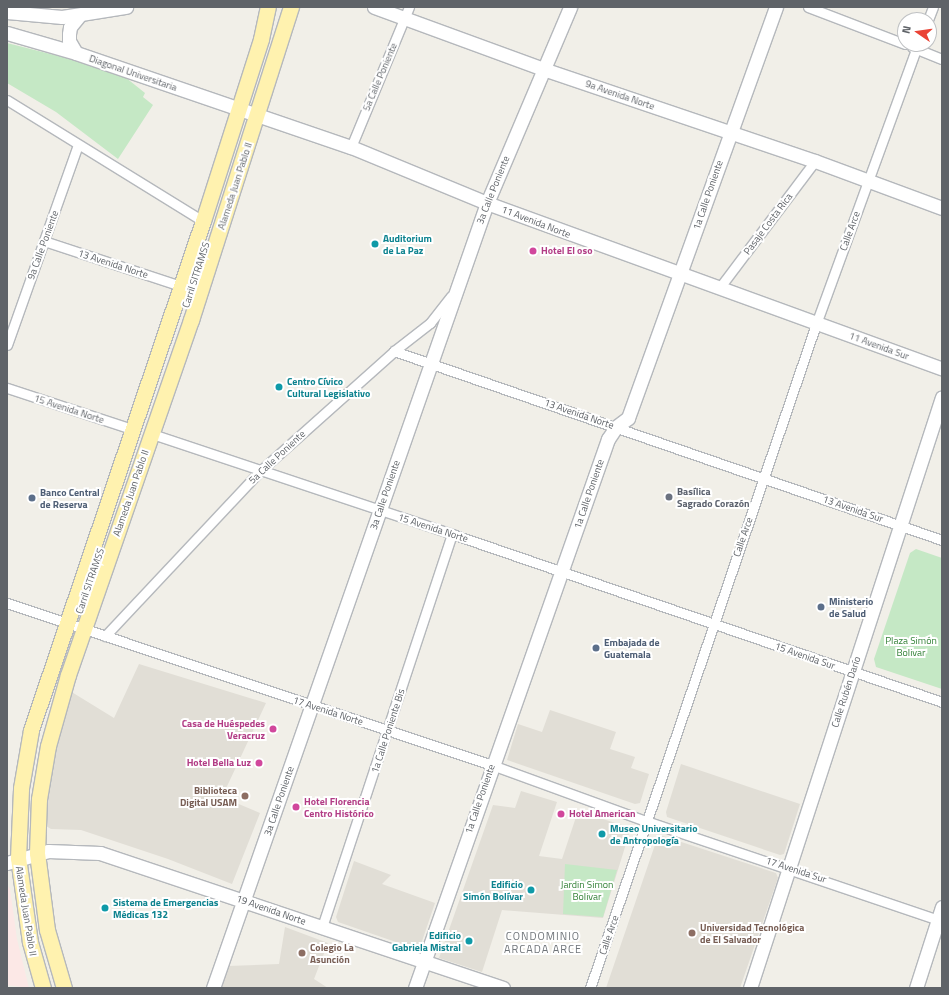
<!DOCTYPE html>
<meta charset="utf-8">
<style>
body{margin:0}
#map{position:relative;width:949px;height:995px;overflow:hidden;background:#f1efe8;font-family:"Titillium Web",sans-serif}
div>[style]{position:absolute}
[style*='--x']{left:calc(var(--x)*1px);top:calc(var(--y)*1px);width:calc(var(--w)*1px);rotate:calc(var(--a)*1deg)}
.education>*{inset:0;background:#e1ded6}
.medical>*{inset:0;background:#fce8e6}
.green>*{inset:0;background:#c5e8c5}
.roads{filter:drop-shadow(1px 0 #b5b8bc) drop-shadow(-1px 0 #b5b8bc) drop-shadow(0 1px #b5b8bc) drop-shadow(0 -1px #b5b8bc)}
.street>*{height:9px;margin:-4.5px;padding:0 4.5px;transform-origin:4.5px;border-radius:4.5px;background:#fff}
.secondary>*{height:13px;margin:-6.5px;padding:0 6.5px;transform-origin:6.5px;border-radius:6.5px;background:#fff}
.primary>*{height:15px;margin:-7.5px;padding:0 7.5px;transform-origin:7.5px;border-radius:7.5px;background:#fff2af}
.dots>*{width:11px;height:11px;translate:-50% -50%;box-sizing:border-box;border:2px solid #fff;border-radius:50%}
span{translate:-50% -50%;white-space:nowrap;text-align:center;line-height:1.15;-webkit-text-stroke:4px #fff;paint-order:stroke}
.street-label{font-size:10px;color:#5f6368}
.culture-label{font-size:10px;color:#0d838f;font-weight:700}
.left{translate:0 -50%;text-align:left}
.right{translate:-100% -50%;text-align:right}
.hotel-label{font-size:10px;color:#b23c85;font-weight:700}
.worship-label{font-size:10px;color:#5b616d;font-weight:700}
.service-label{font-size:10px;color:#4e5e75;font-weight:700}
.park-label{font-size:10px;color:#348238}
.education-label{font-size:10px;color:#785e54;font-weight:700}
.neighbourhood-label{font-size:11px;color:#70757a;letter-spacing:1px}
.frame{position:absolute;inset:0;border:8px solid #5f6368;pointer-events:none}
.north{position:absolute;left:897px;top:12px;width:40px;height:40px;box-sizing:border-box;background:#fff;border:1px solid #bfc1c3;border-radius:50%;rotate:283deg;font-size:11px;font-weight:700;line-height:16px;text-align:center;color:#5f6368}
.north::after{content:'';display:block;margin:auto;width:14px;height:18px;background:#ea4335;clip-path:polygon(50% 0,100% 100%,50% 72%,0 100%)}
</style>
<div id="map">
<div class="education">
<div style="clip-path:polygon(139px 664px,266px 703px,222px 797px,260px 813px,232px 884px,168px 859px,81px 830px,51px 829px,46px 826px,45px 817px,55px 740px,70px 691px,114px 718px)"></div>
<div style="clip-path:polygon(550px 710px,616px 732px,610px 749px,635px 757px,631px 768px,649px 774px,640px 803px,635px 804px,507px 760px,518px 724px,542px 732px)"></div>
<div style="clip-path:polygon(681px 764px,800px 804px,784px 854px,780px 855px,667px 817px,666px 812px)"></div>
<div style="clip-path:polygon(521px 791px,557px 802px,539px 856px,562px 859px,578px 811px,628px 827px,630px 831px,603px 918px,502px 910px,482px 972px,439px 958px,493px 805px,515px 808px)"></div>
<div style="clip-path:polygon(663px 836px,776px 873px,778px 878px,740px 988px,606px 988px,657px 839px)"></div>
<div style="clip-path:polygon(354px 861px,391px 875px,382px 884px,435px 903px,419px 950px,338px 922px,336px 917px)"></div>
<div style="clip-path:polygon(285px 927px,328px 943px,314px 979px,328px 988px,221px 988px,228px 966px,279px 964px)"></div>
</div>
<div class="medical">
<div style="clip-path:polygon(7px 885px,10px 889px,17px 939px,29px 988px,7px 985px)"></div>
</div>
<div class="green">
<div style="clip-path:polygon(7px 43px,90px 64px,125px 77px,145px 93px,143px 97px,153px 105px,118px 159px,56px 112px,7px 83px)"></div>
<div style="clip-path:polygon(916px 549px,942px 558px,942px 689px,876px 667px,874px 659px,910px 553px)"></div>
<div style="clip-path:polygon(565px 864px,617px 870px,603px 917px,563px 914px)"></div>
</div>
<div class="roads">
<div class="street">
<div style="--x:808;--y:7;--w:104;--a:20.9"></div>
<div style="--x:928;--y:20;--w:14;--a:-69"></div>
<div style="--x:912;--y:47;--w:32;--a:22"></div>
<div style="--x:7;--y:100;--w:230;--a:31.7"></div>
<div style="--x:351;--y:147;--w:152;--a:-67.5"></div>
<div style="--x:44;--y:241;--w:144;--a:18.2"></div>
<div style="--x:720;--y:287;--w:158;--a:-53"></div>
<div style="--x:7;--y:345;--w:212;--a:-70.5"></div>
<div style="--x:394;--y:351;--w:580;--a:19.03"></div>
<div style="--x:7;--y:388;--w:132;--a:18.2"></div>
<div style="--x:152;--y:434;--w:316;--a:18.4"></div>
<div style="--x:452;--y:534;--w:518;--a:18.92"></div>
<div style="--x:7;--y:603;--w:511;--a:18.47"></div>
<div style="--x:492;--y:765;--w:167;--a:20"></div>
<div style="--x:649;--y:822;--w:309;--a:18.7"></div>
<div style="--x:105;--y:636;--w:226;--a:-46.8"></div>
<div style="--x:260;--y:471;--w:180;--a:-41.8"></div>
<div style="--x:394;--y:351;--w:46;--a:-37.9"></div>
<div style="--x:430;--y:323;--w:34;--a:-52"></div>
<div style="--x:322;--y:927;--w:414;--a:-71.7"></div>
<div style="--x:590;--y:988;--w:701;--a:-71.2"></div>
<div style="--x:816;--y:324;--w:298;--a:-70"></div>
</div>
<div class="secondary">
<div style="--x:374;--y:7;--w:180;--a:20.1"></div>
<div style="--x:543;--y:69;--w:287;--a:18.7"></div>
<div style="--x:815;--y:161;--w:135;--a:20.3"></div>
<div style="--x:7;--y:12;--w:55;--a:5.2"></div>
<div style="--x:62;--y:17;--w:65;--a:-8.9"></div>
<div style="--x:7;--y:33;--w:72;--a:16.2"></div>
<div style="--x:76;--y:53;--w:291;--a:18.9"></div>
<div style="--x:351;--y:147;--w:147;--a:22.4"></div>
<div style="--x:487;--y:203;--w:484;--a:20"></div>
<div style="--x:76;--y:53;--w:14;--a:-120"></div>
<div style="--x:69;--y:41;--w:7;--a:-90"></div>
<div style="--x:69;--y:34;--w:7;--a:-82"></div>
<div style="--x:70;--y:27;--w:14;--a:-51"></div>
<div style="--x:7;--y:863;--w:43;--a:-16.3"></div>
<div style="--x:48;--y:851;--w:52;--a:2.2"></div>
<div style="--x:100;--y:853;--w:425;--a:18.5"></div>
<div style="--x:213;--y:988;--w:831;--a:-70.76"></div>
<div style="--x:487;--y:203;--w:213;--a:-67"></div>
<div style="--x:415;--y:988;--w:582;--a:-70.63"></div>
<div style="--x:608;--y:439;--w:14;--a:-56"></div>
<div style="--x:616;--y:427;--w:15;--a:-37"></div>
<div style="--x:628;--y:418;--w:437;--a:-70.2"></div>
<div style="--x:750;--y:988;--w:621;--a:-72"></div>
<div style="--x:916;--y:988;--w:85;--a:-72.2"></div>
</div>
<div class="primary">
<div style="--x:43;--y:988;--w:48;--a:-105.8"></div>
<div style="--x:30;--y:942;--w:85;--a:-98.1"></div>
<div style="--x:18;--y:858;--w:70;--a:-87.5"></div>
<div style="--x:21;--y:788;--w:59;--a:-80.2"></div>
<div style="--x:31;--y:730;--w:537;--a:-71.33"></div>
<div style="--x:203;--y:221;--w:191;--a:-72.3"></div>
<div style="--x:261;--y:39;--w:33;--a:-78"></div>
<div style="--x:64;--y:988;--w:60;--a:-106.3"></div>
<div style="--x:47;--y:930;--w:78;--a:-97.4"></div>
<div style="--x:37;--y:853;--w:54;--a:-87.9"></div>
<div style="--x:39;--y:799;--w:54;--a:-80.4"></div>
<div style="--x:48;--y:746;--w:74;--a:-74.3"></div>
<div style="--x:68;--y:675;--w:376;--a:-70.9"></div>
<div style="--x:191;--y:320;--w:329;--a:-72.3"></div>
</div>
</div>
<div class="dots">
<div style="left:375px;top:244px;background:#0f9aa8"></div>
<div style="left:533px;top:251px;background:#d1479c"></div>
<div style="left:279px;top:387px;background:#0f9aa8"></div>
<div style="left:669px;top:497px;background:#6b7280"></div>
<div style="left:32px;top:498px;background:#5c6f8a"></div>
<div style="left:821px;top:607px;background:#5c6f8a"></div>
<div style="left:596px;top:648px;background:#5c6f8a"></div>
<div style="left:273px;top:729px;background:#d1479c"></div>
<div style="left:259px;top:763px;background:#d1479c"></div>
<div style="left:245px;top:796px;background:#8d6e63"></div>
<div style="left:296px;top:807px;background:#d1479c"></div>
<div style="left:561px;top:814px;background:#d1479c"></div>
<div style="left:602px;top:834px;background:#0f9aa8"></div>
<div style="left:531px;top:890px;background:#0f9aa8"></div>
<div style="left:105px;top:908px;background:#0f9aa8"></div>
<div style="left:692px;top:933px;background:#8d6e63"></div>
<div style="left:469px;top:941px;background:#0f9aa8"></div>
<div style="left:302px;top:953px;background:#8d6e63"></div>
</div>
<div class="street-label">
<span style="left:133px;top:73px;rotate:19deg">Diagonal Universitaria</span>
<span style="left:380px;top:77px;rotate:-67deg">5a Calle Poniente</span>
<span style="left:620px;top:95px;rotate:19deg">9a Avenida Norte</span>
<span style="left:235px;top:186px;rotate:-72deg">Alameda Juan Pablo II</span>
<span style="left:493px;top:190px;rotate:-68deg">3a Calle Poniente</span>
<span style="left:708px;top:195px;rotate:-71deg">1a Calle Poniente</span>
<span style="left:536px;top:222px;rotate:21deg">11 Avenida Norte</span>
<span style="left:768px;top:224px;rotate:-53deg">Pasaje Costa Rica</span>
<span style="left:850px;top:231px;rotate:-70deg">Calle Arce</span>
<span style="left:43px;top:245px;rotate:-70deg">9a Calle Poniente</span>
<span style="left:113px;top:264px;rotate:18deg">13 Avenida Norte</span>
<span style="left:196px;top:275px;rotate:-72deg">Carril SITRAMSS</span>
<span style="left:879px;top:346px;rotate:20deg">11 Avenida Sur</span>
<span style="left:69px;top:409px;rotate:18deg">15 Avenida Norte</span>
<span style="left:579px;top:414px;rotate:19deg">13 Avenida Norte</span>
<span style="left:277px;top:457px;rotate:-43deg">5a Calle Poniente</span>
<span style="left:131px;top:493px;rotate:-71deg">Alameda Juan Pablo II</span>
<span style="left:589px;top:494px;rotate:-71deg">1a Calle Poniente</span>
<span style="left:385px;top:495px;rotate:-71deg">3a Calle Poniente</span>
<span style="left:853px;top:509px;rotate:19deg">13 Avenida Sur</span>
<span style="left:433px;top:528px;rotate:18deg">15 Avenida Norte</span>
<span style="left:743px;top:537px;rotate:-71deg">Calle Arce</span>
<span style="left:90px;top:581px;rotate:-71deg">Carril SITRAMSS</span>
<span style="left:805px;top:656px;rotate:19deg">15 Avenida Sur</span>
<span style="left:846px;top:692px;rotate:-72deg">Calle Rubén Darío</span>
<span style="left:328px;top:711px;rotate:18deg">17 Avenida Norte</span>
<span style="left:388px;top:731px;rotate:-72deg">1a Calle Poniente Bis</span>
<span style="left:480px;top:799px;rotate:-71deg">1a Calle Poniente</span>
<span style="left:279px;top:801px;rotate:-71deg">3a Calle Poniente</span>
<span style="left:796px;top:870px;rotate:18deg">17 Avenida Sur</span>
<span style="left:271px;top:910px;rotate:19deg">19 Avenida Norte</span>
<span style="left:26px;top:911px;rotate:81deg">Alameda Juan Pablo II</span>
<span style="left:609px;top:935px;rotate:-71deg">Calle Arce</span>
</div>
<div class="culture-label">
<span class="left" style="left:383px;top:244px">Auditorium<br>de La Paz</span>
<span class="left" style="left:287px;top:387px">Centro Cívico<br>Cultural Legislativo</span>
<span class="left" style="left:610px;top:834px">Museo Universitario<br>de Antropología</span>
<span class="right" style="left:523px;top:890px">Edificio<br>Simón Bolívar</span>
<span class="left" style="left:113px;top:908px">Sistema de Emergencias<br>Médicas 132</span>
<span class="right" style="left:461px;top:941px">Edificio<br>Gabriela Mistral</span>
</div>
<div class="hotel-label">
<span class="left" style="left:541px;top:251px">Hotel El oso</span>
<span class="right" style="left:265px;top:729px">Casa de Huéspedes<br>Veracruz</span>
<span class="right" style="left:251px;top:763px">Hotel Bella Luz</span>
<span class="left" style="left:304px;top:807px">Hotel Florencia<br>Centro Histórico</span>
<span class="left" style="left:569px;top:814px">Hotel American</span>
</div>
<div class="worship-label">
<span class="left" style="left:677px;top:497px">Basílica<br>Sagrado Corazón</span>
</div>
<div class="service-label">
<span class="left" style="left:40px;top:498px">Banco Central<br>de Reserva</span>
<span class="left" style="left:829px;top:607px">Ministerio<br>de Salud</span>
<span class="left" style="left:604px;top:648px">Embajada de<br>Guatemala</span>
</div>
<div class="park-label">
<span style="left:911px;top:646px">Plaza Simón<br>Bolivar</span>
<span style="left:587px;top:890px">Jardin Simon<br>Bolivar</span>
</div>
<div class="education-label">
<span class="right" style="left:237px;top:796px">Biblioteca<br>Digital USAM</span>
<span class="left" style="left:700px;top:933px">Universidad Tecnológica<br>de El Salvador</span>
<span class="left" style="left:310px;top:953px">Colegio La<br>Asunción</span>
</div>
<div class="neighbourhood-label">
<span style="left:543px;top:943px">CONDOMINIO<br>ARCADA ARCE</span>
</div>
<div class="frame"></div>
<div class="north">N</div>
</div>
